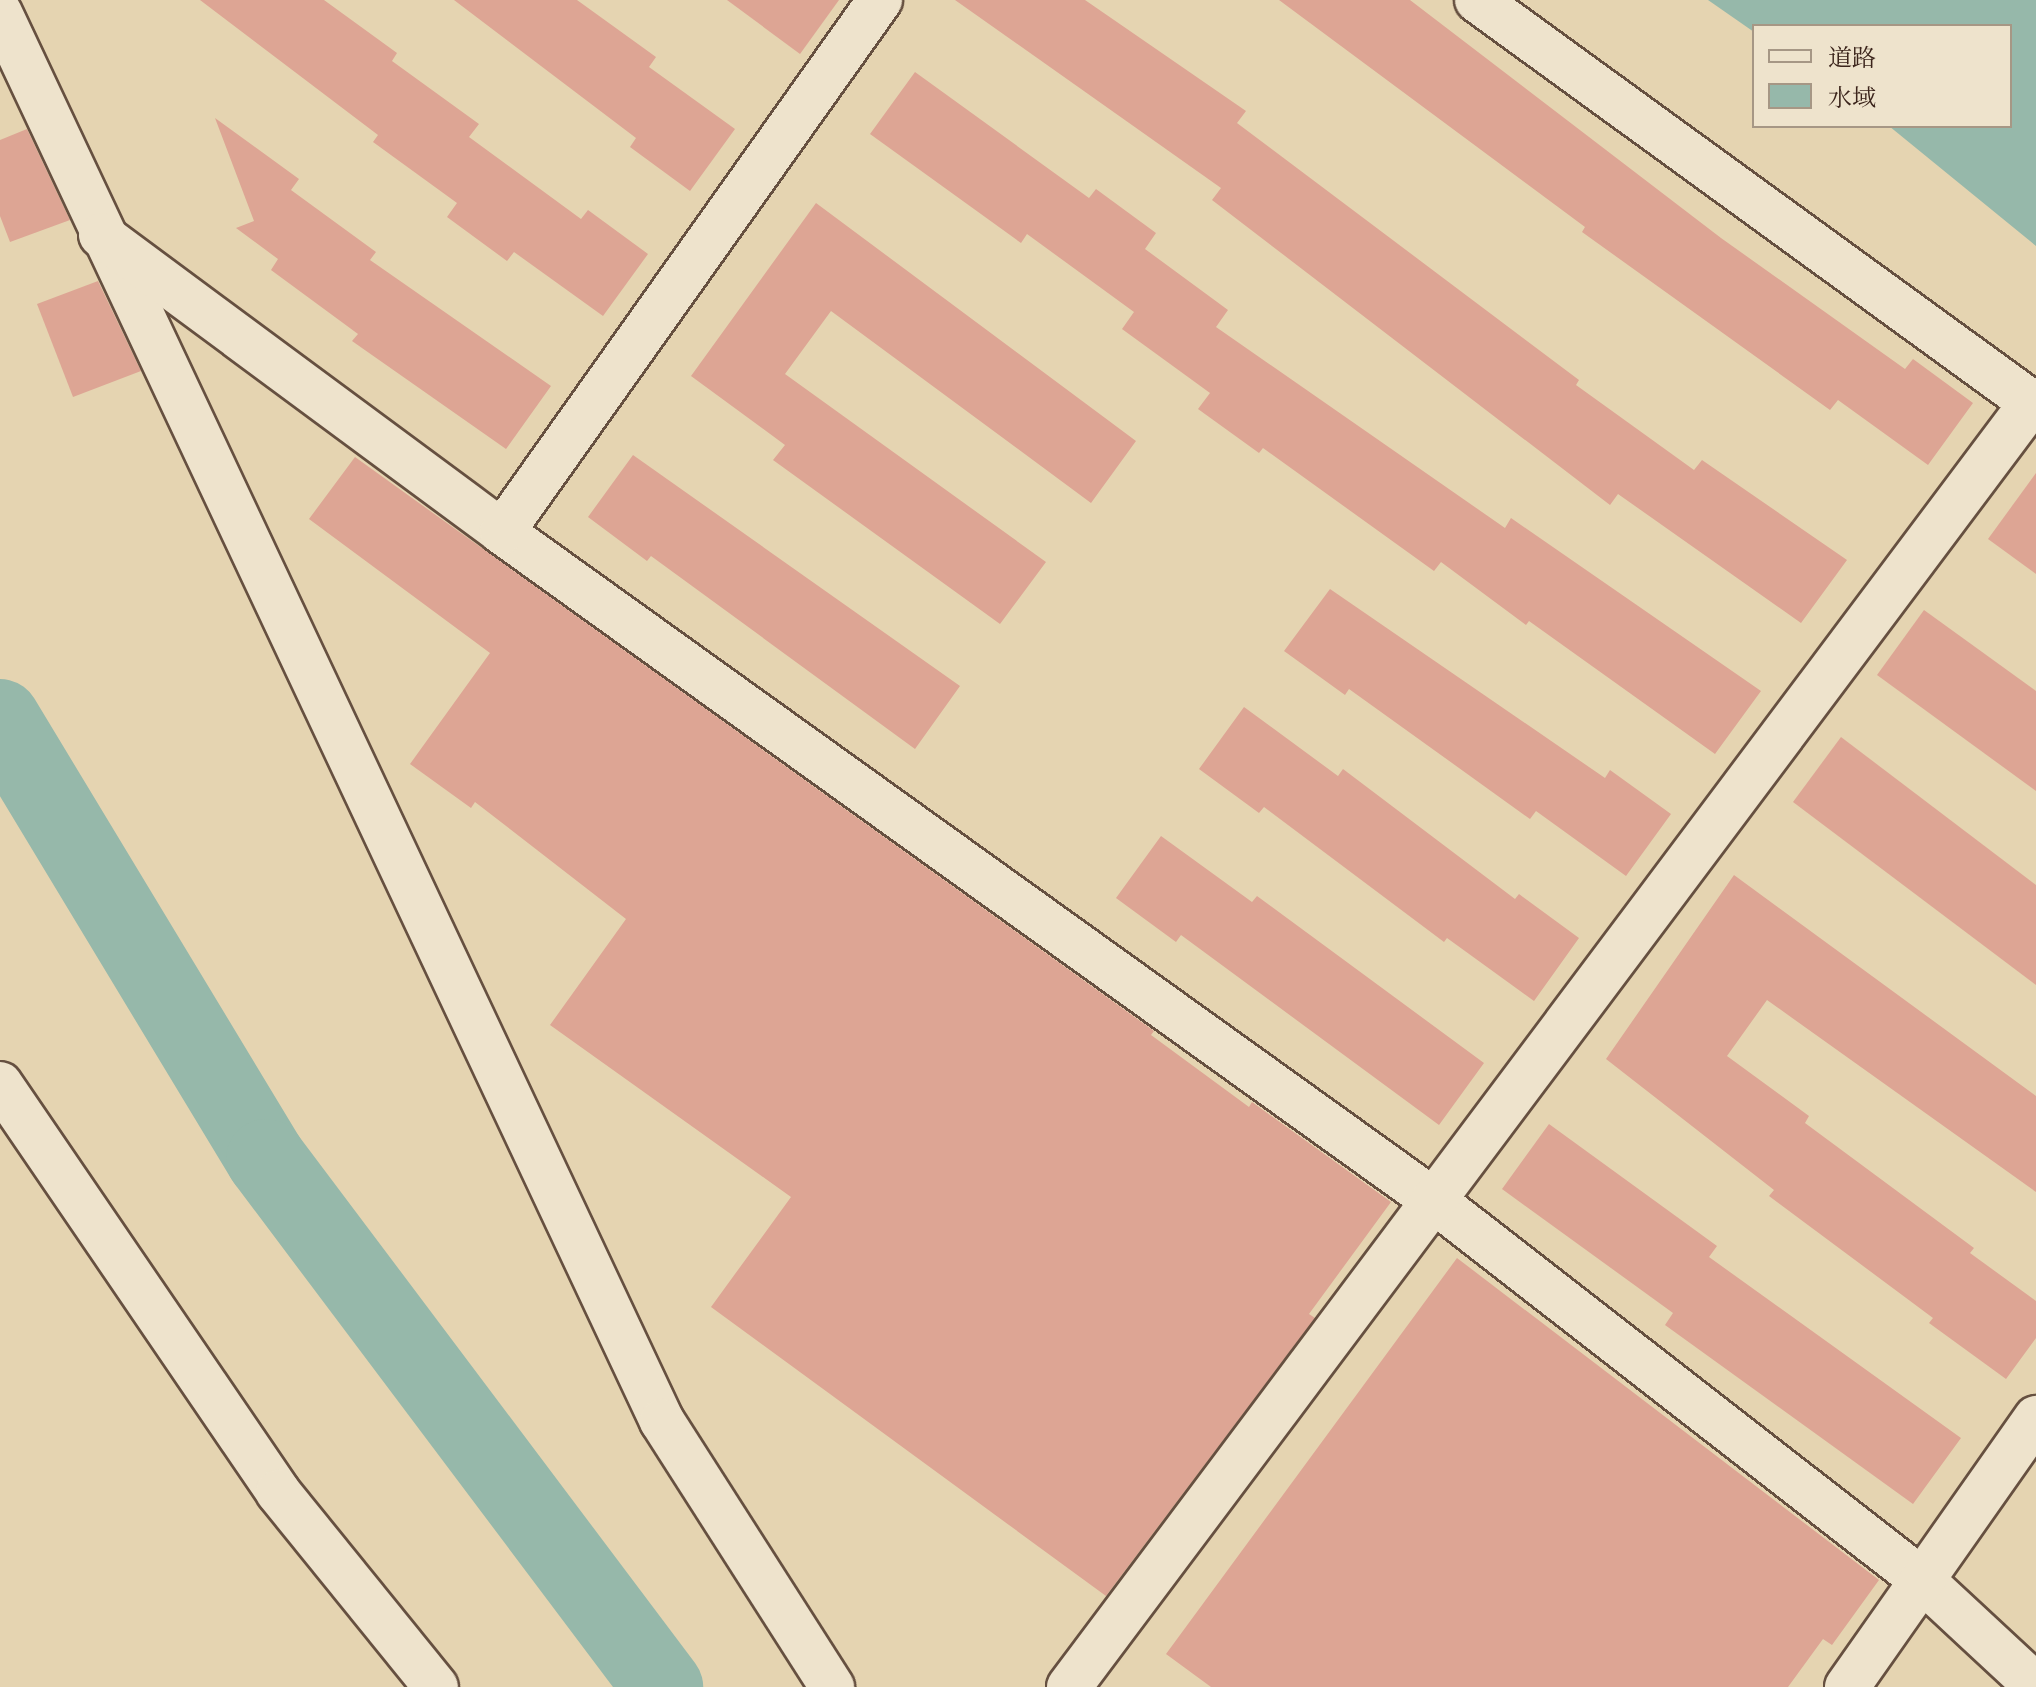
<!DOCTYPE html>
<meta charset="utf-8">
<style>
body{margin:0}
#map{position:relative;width:2036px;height:1687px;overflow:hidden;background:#e5d4b1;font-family:"Gentium Book Plus","Noto Serif SC",serif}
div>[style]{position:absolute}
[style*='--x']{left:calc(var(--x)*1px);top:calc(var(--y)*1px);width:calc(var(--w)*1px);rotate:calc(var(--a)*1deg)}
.water>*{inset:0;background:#96b8aa}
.river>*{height:80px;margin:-40px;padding:0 40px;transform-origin:40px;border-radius:40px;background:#96b8aa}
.building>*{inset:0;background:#dda594}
.roads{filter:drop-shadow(2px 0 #665040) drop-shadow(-2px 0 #665040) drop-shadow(0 2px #665040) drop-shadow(0 -2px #665040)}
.minor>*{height:44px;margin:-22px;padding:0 22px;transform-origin:22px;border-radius:22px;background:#eee3cc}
span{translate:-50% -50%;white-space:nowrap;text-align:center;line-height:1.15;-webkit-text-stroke:7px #eee3cc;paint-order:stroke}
.legend{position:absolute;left:1752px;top:24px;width:260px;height:104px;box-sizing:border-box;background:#eee3cc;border:2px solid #a69785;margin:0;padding:10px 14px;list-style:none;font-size:24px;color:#3b241b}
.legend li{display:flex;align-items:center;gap:16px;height:40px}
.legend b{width:40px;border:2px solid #a69785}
</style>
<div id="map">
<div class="water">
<div style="clip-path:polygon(1708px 0,2036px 0,2036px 246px,1889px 126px,2010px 126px,2010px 26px,1754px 26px,1754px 32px)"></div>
</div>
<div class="river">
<div style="--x:0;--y:719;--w:514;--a:58.85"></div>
<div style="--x:266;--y:1159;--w:661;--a:53.06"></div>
</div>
<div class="building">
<div style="clip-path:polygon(200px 0,324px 0,397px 53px,392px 61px,479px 124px,469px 137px,581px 219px,588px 210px,648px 254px,603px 316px,514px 252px,507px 261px,447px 217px,457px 203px,373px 142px,378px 135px)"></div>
<div style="clip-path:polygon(454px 0,577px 0,656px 57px,649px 67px,735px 129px,690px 191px,630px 147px,636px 138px)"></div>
<div style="clip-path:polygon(727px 0,839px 0,800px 54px)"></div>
<div style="clip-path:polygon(955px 0,1085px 0,1246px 111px,1237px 123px,1579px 380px,1576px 385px,1694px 470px,1702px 460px,1847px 560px,1801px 623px,1618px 494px,1610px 505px,1212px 200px,1221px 188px)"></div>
<div style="clip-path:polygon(1279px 0,1410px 0,1721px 238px,1905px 369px,1913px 359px,1973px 403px,1928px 465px,1838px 400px,1830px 410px,1582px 232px,1585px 227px)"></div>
<div style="clip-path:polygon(915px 72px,1089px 198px,1096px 189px,1156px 233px,1145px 249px,1228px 310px,1216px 327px,1505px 528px,1511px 518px,1761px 691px,1715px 754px,1529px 621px,1526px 625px,1441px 562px,1434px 571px,1263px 448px,1259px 453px,1198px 409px,1210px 393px,1122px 329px,1134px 312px,1027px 234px,1021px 243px,870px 134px)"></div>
<div style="clip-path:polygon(215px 118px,299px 179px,291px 190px,376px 252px,370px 260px,551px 386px,506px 449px,352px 341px,358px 334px,271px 270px,278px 259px,236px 228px,254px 221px)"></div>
<div style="clip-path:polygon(27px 129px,70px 220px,10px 242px,0 216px,0 140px)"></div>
<div style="clip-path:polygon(816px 203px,1136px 441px,1091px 503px,831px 311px,785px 374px,1046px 562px,1000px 624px,773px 460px,785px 445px,691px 376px)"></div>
<div style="clip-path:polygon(98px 281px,141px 371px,73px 397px,37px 304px)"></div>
<div style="clip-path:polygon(633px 455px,960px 686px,915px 749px,651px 556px,647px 561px,588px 517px)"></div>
<div style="clip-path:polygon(355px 457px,1154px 1031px,1151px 1035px,1249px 1107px,1252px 1102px,1391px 1202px,1309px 1314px,1315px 1318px,1106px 1596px,711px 1307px,791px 1197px,550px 1025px,626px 919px,475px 802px,471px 808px,410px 764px,490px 653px,309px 519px)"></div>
<div style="clip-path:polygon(2036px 473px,2036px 574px,1988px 539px)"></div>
<div style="clip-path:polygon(1330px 589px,1605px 778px,1610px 770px,1671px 814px,1626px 876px,1536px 811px,1530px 819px,1349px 689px,1345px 695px,1284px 651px)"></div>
<div style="clip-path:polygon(1924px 610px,2036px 691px,2036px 791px,1877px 675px)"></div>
<div style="clip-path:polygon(1244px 707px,1338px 776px,1343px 769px,1515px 899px,1519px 894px,1579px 938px,1534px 1001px,1447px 938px,1444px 942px,1264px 807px,1259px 813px,1199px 769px)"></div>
<div style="clip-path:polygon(1841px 737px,2036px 885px,2036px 985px,1793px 802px)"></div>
<div style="clip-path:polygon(1161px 836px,1252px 902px,1257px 896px,1484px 1063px,1439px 1125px,1181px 935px,1176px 942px,1116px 898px)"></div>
<div style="clip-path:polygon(1734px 875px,2036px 1096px,2036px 1192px,1767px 1000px,1727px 1056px,1809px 1116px,1805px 1123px,1974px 1248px,1970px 1253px,2036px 1301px,2036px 1338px,2006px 1379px,1929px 1323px,1933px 1318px,1769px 1196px,1774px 1190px,1606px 1059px)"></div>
<div style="clip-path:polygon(1549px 1124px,1717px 1246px,1709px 1257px,1961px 1438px,1913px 1504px,1665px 1325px,1673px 1313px,1502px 1189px)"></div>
<div style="clip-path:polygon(1457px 1258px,1879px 1580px,1832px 1645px,1823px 1639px,1788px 1687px,1211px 1687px,1166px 1654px)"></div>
</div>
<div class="roads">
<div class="minor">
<div style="--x:1477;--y:0;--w:691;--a:35.99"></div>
<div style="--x:0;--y:13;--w:1556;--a:64.82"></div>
<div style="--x:662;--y:1421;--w:316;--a:57.4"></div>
<div style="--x:101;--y:235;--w:499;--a:36.5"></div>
<div style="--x:502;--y:532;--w:1146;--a:35.66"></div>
<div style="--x:1433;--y:1200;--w:619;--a:37.85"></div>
<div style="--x:1922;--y:1580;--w:156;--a:42.9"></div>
<div style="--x:502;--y:532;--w:653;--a:-54.61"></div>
<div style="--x:0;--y:1084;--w:494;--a:55.7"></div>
<div style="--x:278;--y:1492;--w:251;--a:51"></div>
<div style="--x:1069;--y:1687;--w:1606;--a:-53.15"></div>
<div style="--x:1847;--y:1687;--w:329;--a:-54.9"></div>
</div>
</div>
<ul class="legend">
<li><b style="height:10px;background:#eee3cc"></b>道路</li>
<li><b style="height:22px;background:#96b8aa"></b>水域</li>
</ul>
</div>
